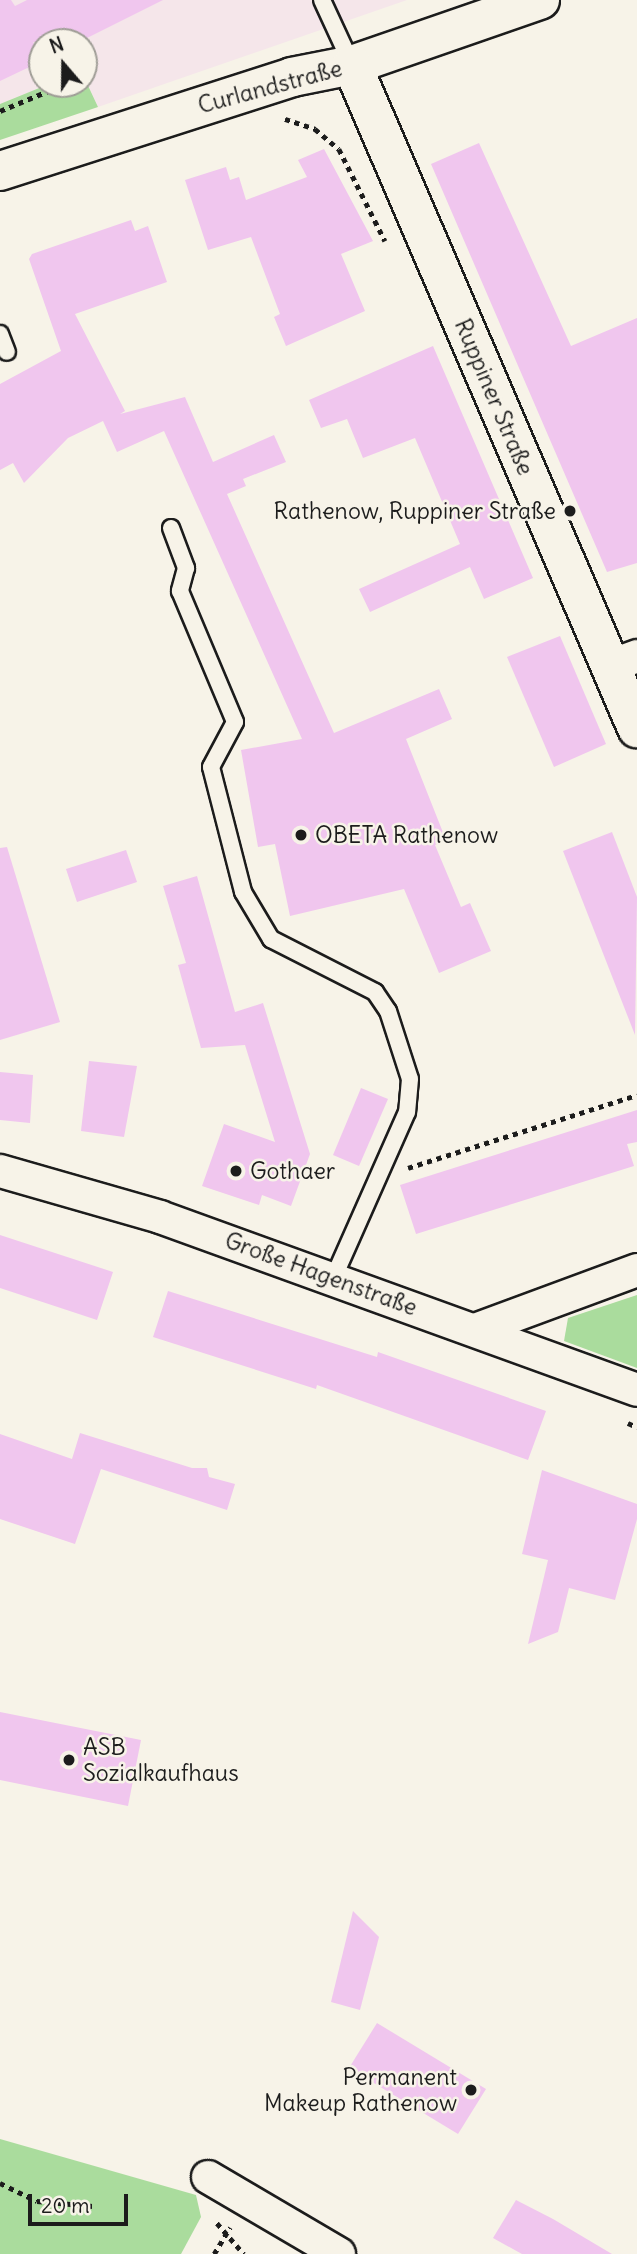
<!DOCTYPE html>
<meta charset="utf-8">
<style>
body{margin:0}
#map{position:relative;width:637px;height:2254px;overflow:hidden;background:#f7f3e8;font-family:Delius,sans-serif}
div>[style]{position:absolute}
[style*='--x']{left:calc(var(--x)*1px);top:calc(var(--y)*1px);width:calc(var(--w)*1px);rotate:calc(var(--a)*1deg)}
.built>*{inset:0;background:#f5e6ea}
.green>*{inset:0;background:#aadc9d}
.building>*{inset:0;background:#f0c6ee}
.path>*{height:4.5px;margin-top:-2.25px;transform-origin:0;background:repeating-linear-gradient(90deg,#1c1c1c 0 5px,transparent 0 10px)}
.roads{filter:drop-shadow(2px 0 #1c1c1c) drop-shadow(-2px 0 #1c1c1c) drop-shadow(0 2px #1c1c1c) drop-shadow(0 -2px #1c1c1c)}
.service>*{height:16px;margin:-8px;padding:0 8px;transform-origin:8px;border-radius:8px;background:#f7f3e8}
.minor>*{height:32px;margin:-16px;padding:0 16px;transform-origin:16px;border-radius:16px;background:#f7f3e8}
.secondary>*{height:38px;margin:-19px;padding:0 19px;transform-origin:19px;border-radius:19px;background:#f7f3e8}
.primary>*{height:38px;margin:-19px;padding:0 19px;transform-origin:19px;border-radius:19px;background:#f7f3e8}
.dots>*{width:19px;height:19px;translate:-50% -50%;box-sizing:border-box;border:4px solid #f7f3e8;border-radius:50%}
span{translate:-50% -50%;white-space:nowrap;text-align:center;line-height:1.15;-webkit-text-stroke:5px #f7f3e8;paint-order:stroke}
.street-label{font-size:23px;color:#1c1c1c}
.poi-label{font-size:23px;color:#1c1c1c}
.right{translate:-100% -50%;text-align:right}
.left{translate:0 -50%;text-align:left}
.north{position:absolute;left:28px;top:28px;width:70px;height:70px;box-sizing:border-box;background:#f7f3e8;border:2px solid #9f9d96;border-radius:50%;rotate:340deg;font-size:19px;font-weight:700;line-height:28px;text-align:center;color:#1c1c1c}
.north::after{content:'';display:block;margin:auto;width:24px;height:32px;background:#1c1c1c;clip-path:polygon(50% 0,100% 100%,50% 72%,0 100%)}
.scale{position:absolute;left:28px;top:2194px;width:100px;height:32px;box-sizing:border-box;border:4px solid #1c1c1c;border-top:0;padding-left:9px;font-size:21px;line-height:24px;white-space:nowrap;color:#1c1c1c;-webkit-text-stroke:5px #f7f3e8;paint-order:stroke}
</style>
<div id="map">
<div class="built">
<div style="clip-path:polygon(0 0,407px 0,98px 107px,84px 77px,84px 42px,42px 42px,42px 84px,49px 84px,0 104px)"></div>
</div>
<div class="green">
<div style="clip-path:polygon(84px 77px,98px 107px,0 140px,0 104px,49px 84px,84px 84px)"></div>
<div style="clip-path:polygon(637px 1295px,637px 1368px,564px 1341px,568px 1318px)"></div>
<div style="clip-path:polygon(0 2139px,196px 2195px,201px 2217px,181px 2254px,0 2254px)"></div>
</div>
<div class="building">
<div style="clip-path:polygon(0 0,11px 0,15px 6px,27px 0,163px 0,79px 42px,33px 42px,42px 61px,0 81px)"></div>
<div style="clip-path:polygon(479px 143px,571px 346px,637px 318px,637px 563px,607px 572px,431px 164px)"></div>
<div style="clip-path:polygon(324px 149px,373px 241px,341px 254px,365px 311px,286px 346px,274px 317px,280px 314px,251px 237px,208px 250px,185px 180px,226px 167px,230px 180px,239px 177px,246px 200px,307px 177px,298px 160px)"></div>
<div style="clip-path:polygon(131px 220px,135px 231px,148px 226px,167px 282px,75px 314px,125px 411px,120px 414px,185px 397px,213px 462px,274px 435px,286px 462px,243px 479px,246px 486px,227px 494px,334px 733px,439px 689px,452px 719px,406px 739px,446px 840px,435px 845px,461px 907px,470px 903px,491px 951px,439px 973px,404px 889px,290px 916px,275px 844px,258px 847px,241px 750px,302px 739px,164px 431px,117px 452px,103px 421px,68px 438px,24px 483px,13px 463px,0 470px,0 384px,61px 351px,29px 259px,32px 254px)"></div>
<div style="clip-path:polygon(433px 346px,533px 578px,484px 599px,470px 567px,370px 612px,359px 589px,460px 544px,415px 438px,363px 458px,347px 419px,321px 428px,309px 400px)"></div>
<div style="clip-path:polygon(560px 636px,606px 744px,554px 767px,507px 657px)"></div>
<div style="clip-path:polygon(612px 832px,637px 897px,635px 1035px,563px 851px)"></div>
<div style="clip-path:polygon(7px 847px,60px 1022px,0 1040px,0 848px)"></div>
<div style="clip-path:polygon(126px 850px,137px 882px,77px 902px,66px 869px)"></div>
<div style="clip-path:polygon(197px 876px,235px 1012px,263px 1003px,310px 1154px,291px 1206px,262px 1195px,259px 1205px,202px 1186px,224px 1124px,275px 1142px,245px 1045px,201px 1048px,178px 965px,186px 963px,163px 886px)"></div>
<div style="clip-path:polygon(89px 1061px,137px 1066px,124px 1137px,81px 1131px)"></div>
<div style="clip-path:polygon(0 1072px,33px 1075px,30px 1123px,0 1120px)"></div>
<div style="clip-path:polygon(361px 1088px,388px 1099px,359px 1166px,333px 1155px)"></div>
<div style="clip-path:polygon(637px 1110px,637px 1142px,627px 1144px,634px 1166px,416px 1234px,400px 1185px)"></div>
<div style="clip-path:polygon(0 1235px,113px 1272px,97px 1320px,0 1288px)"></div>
<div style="clip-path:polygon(168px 1291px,377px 1357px,378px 1352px,546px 1411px,528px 1460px,317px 1385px,316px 1389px,153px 1337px)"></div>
<div style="clip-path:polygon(80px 1433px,192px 1468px,207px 1468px,209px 1477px,235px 1484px,227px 1510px,101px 1469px,75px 1544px,0 1519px,0 1434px,72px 1459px)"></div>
<div style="clip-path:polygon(542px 1470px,637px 1504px,637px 1519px,615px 1600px,569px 1588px,558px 1632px,528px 1644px,548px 1560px,522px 1554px)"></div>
<div style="clip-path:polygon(0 1712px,141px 1740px,128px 1806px,0 1780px)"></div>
<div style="clip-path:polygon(353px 1911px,379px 1937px,360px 2010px,331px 2002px)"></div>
<div style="clip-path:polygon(377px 2023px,486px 2089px,458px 2134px,349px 2068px)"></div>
<div style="clip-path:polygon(516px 2200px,553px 2219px,612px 2254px,522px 2254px,493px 2238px)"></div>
</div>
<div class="path">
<div style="--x:84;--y:76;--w:8;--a:-23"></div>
<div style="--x:0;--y:111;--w:70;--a:-22.6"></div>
<div style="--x:285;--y:119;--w:32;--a:18"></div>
<div style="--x:315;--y:129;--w:31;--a:40"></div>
<div style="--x:339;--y:149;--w:103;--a:63.4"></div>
<div style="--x:408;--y:1168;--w:240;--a:-17.7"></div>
<div style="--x:628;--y:1423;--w:10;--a:24"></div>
<div style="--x:0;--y:2183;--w:41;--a:25.9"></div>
<div style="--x:37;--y:2201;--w:56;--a:5.1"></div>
<div style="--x:217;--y:2223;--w:41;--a:48.9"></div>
<div style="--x:214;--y:2254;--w:31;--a:-59"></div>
</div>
<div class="roads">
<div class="service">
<div style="--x:322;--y:0;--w:72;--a:65.2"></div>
<div style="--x:0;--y:334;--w:19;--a:69"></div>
<div style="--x:171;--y:528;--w:43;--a:69.4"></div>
<div style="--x:186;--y:568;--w:24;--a:105"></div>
<div style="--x:180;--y:591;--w:142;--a:67.2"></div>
<div style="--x:235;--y:722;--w:51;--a:118.1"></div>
<div style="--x:211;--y:767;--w:129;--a:75.6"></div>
<div style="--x:243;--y:892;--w:55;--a:59.2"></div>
<div style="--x:271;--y:939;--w:117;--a:27"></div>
<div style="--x:375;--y:992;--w:23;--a:56"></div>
<div style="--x:388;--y:1011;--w:71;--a:72.1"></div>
<div style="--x:410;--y:1079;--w:33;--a:95"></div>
<div style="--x:407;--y:1112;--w:183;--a:113.9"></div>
</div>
<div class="minor">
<div style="--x:610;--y:666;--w:29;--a:-20"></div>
<div style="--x:0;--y:1171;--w:166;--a:16"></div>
<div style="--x:160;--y:1217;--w:507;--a:19.93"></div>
<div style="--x:475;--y:1330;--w:173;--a:-20.3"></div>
<div style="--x:208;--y:2177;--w:152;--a:30.4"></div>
</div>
<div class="secondary">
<div style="--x:352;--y:65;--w:199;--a:-19.1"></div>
</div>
<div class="primary">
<div style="--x:0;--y:171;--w:307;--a:-17.8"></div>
<div style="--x:292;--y:77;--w:61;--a:-11.3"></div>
<div style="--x:352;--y:65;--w:722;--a:66.74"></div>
</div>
</div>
<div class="dots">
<div style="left:570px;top:511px;background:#1c1c1c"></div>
<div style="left:301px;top:835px;background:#1c1c1c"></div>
<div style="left:236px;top:1171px;background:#1c1c1c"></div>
<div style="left:69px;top:1760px;background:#1c1c1c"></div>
<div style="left:471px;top:2090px;background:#1c1c1c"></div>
</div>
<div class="street-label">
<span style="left:270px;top:87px;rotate:-15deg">Curlandstraße</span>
<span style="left:494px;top:397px;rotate:67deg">Ruppiner Straße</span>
<span style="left:321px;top:1274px;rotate:20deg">Große Hagenstraße</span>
</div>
<div class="poi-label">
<span class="right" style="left:556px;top:511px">Rathenow, Ruppiner Straße</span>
<span class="left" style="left:315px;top:835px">OBETA Rathenow</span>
<span class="left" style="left:250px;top:1171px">Gothaer</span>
<span class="left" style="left:83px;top:1760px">ASB<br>Sozialkaufhaus</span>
<span class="right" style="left:457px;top:2090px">Permanent<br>Makeup Rathenow</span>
</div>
<div class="north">N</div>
<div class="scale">20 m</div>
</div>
